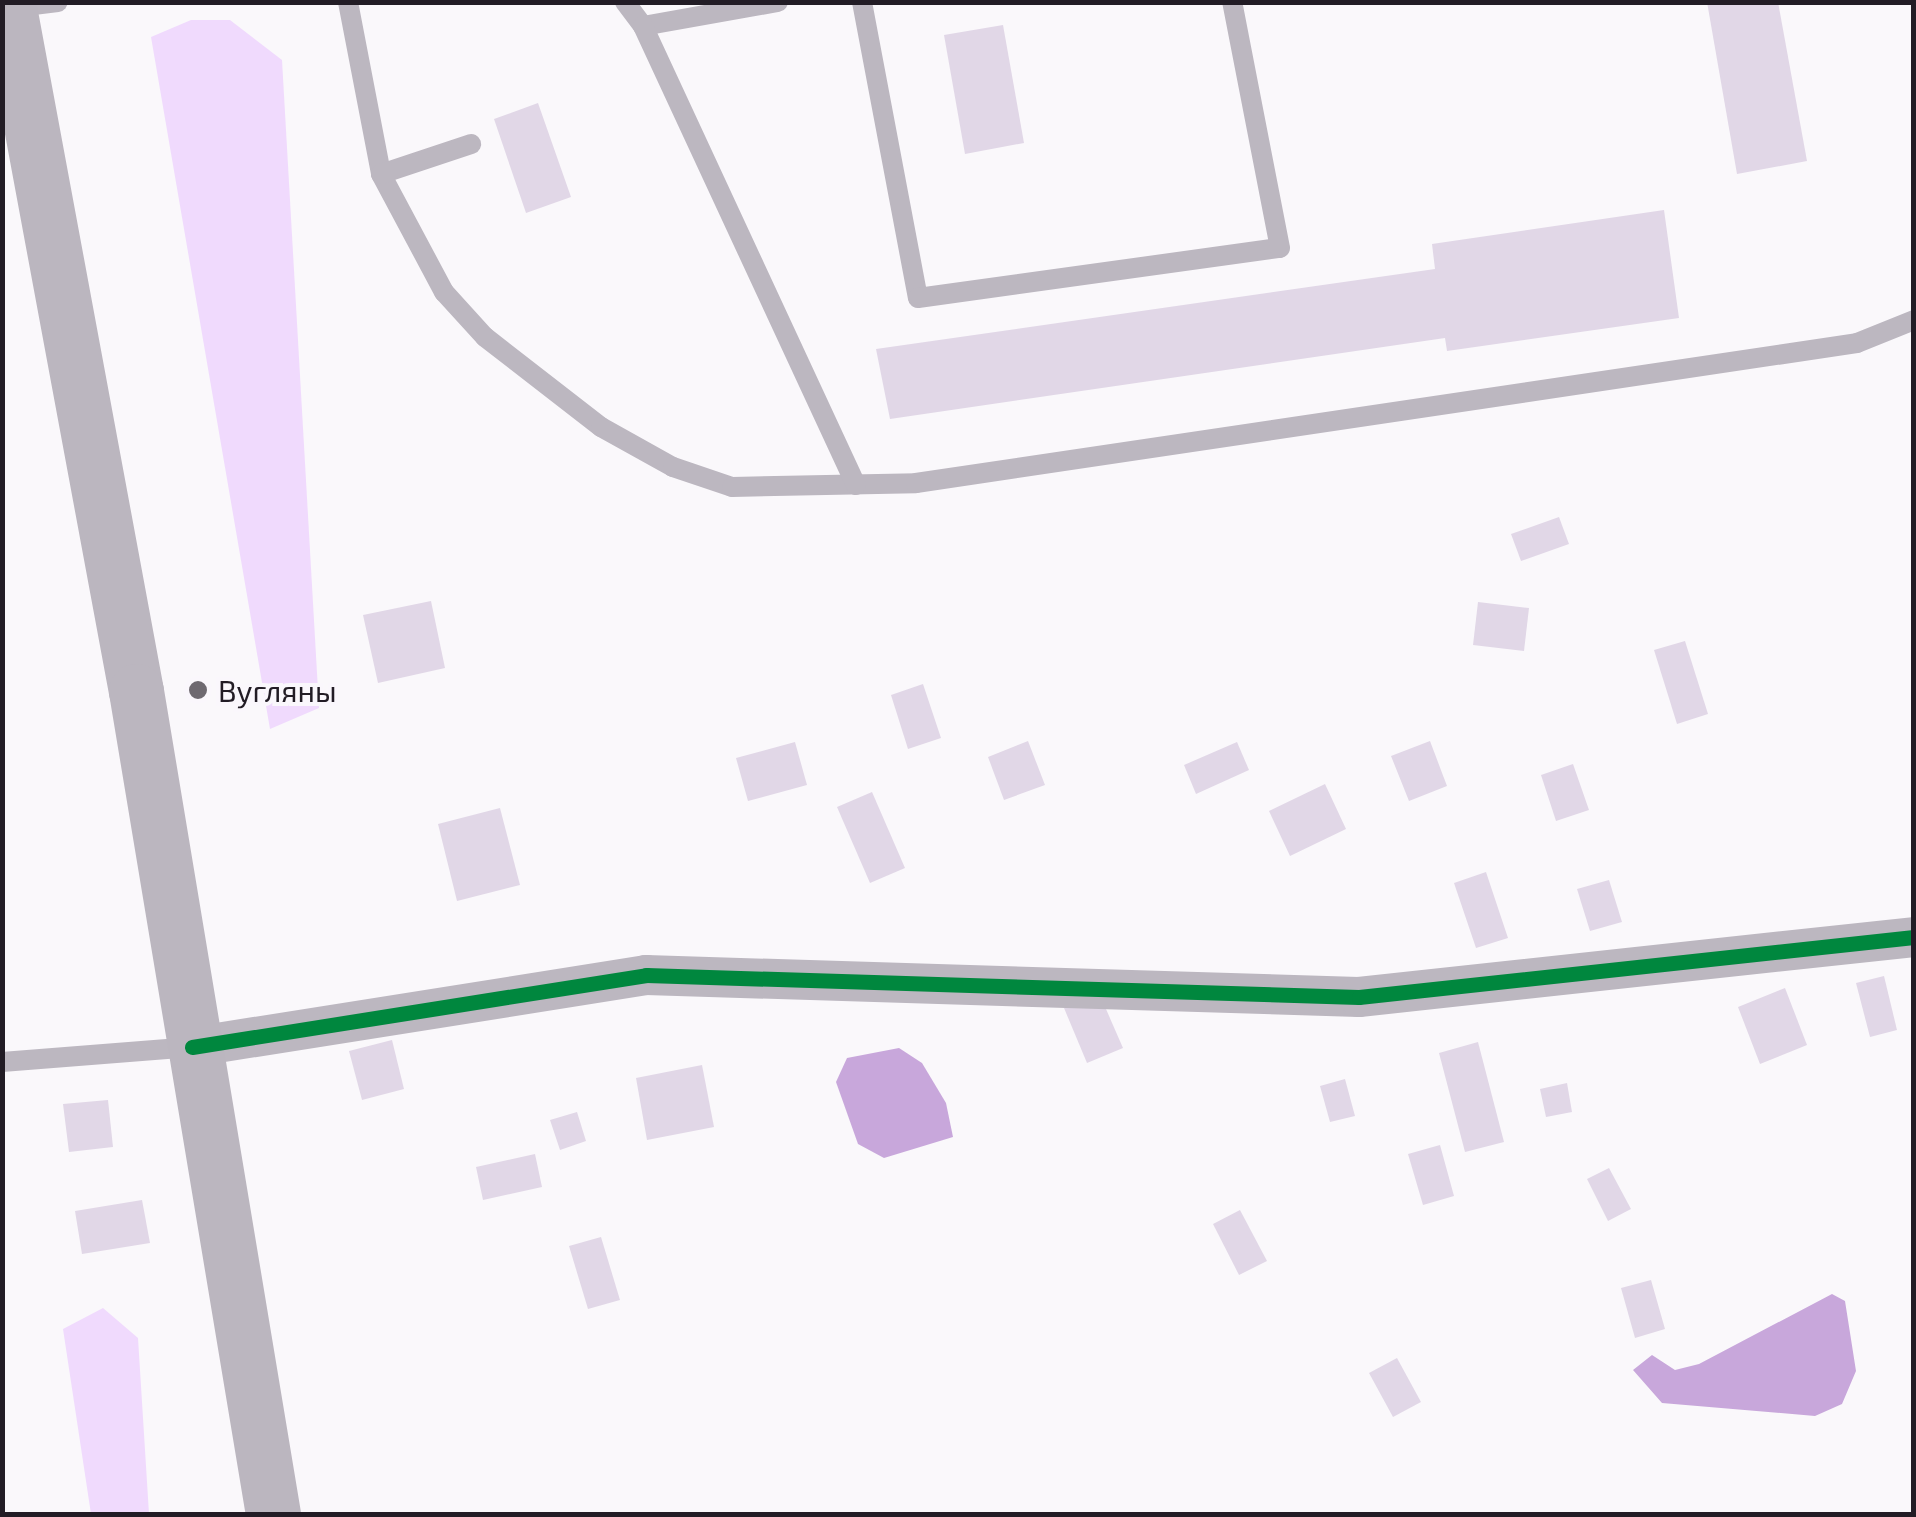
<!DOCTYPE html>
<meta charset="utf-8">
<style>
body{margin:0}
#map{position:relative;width:1916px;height:1517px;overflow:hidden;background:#faf8fb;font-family:"Exo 2",sans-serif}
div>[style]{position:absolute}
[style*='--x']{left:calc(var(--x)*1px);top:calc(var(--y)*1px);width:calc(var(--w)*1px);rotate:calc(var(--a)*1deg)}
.green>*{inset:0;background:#f0dafd}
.water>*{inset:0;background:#c8a7db}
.building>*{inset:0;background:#e1d7e7}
.service>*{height:20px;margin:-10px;padding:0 10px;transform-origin:10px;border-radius:10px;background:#bcb7c0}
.minor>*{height:40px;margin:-20px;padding:0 20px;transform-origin:20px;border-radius:20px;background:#bcb7c0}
.secondary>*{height:55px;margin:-27.5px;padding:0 27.5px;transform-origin:27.5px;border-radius:27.5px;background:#bbb6bf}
.cycleway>*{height:15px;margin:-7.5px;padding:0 7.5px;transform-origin:7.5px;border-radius:7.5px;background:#00873e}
.dots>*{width:28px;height:28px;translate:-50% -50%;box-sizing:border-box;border:5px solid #faf7fc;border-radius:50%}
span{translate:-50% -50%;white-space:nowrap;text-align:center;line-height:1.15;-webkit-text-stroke:8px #faf7fc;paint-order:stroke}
.poi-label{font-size:30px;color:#221c25}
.left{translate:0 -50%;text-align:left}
.frame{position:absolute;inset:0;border:5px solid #221c25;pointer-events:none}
</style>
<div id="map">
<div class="green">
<div style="clip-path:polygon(191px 20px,230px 20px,282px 60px,319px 708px,270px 729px,151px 37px)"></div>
<div style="clip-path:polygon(103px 1308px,138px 1338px,149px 1514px,91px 1514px,63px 1329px)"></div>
</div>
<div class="water">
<div style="clip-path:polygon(899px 1048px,922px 1063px,946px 1103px,953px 1137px,884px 1158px,858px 1144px,836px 1082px,847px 1058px)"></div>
<div style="clip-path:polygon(1832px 1294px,1845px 1301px,1856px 1371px,1842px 1404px,1815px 1416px,1662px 1403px,1633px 1370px,1652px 1355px,1675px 1370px,1699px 1364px)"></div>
</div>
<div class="building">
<div style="clip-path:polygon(1707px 2px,1778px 2px,1807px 161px,1737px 174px)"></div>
<div style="clip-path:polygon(1003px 25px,1024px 143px,965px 154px,944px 35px)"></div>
<div style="clip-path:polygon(538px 103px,571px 197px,526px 213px,494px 119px)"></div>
<div style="clip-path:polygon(1664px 210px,1679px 318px,1447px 351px,1445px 338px,890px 419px,876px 349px,1435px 269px,1432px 244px)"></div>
<div style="clip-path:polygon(1559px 517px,1569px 544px,1521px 561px,1511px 534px)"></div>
<div style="clip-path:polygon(431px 601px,445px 668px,378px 683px,363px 615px)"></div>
<div style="clip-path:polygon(1478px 602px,1529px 608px,1524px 651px,1473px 645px)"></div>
<div style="clip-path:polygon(1685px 641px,1708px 714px,1677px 724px,1654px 650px)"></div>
<div style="clip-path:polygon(923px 684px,941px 738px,908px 749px,891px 695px)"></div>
<div style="clip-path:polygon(1028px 741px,1045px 785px,1004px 800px,988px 757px)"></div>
<div style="clip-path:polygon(1430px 741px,1447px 786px,1409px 801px,1391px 756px)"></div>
<div style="clip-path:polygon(795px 742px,807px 785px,748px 801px,736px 758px)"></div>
<div style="clip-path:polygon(1237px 742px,1249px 770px,1196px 794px,1184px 765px)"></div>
<div style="clip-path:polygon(1573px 764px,1589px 810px,1556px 821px,1541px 775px)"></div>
<div style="clip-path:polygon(1325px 784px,1346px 829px,1290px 856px,1269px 811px)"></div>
<div style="clip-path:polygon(872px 792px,905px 868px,870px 883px,837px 807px)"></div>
<div style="clip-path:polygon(500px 808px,520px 885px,457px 901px,438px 824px)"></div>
<div style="clip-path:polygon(1486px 872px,1508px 938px,1476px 948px,1454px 883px)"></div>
<div style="clip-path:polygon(1609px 880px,1622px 922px,1590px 931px,1577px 889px)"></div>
<div style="clip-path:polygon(1884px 976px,1897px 1030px,1870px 1037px,1856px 983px)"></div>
<div style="clip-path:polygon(1785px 988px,1807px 1045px,1760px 1064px,1738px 1007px)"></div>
<div style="clip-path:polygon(1099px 993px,1123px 1048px,1087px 1063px,1064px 1008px)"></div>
<div style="clip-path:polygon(392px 1040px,404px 1089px,362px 1100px,349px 1051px)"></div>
<div style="clip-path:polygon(1478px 1042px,1504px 1142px,1465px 1152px,1439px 1053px)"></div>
<div style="clip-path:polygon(702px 1065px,714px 1127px,647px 1140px,636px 1078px)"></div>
<div style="clip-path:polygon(1345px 1079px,1355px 1116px,1330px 1122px,1320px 1086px)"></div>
<div style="clip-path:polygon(1567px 1083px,1572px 1112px,1546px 1117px,1540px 1089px)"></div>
<div style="clip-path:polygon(108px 1100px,113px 1147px,69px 1152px,63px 1104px)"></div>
<div style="clip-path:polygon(577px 1112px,586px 1141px,560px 1150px,550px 1120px)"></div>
<div style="clip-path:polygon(1440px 1145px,1454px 1196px,1423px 1205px,1408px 1154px)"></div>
<div style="clip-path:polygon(535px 1154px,542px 1187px,483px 1200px,476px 1167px)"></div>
<div style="clip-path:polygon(1609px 1168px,1631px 1209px,1608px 1221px,1587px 1179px)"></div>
<div style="clip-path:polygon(142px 1200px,150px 1243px,82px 1254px,75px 1211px)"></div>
<div style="clip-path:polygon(1240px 1210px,1267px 1261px,1239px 1275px,1213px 1224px)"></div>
<div style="clip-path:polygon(601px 1237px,620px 1300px,588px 1309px,569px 1246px)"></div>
<div style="clip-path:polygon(1651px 1280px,1665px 1329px,1635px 1338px,1621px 1288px)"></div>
<div style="clip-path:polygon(1397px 1358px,1421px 1402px,1393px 1417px,1369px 1373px)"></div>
</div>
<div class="service">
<div style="--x:348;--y:2;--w:175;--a:79.1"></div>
<div style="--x:381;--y:174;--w:134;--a:61.9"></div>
<div style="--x:444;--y:292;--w:61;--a:47.7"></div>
<div style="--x:485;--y:337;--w:147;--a:37.8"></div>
<div style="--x:601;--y:427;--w:82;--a:29.1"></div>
<div style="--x:673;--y:467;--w:62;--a:18.7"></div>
<div style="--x:732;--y:487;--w:184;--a:-1.2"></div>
<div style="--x:916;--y:483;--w:951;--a:-8.46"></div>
<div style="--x:1857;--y:343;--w:61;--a:-22"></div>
<div style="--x:625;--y:2;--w:30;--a:53"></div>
<div style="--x:643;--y:26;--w:137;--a:-10.1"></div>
<div style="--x:862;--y:2;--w:301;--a:79.3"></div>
<div style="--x:918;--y:298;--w:365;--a:-7.9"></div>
<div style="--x:1280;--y:248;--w:251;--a:-101"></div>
<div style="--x:9;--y:8;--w:49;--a:-7"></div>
<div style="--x:643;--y:26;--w:506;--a:65.11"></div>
<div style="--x:381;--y:174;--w:95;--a:-18.4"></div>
<div style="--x:2;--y:1062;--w:191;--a:-4.5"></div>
</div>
<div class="minor">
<div style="--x:192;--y:1047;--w:460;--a:-9"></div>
<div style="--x:646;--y:975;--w:713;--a:1.77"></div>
<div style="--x:1359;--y:997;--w:558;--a:-6.17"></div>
</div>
<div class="secondary">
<div style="--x:8;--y:2;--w:701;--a:79.48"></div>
<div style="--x:136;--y:691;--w:834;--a:80.55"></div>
</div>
<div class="cycleway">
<div style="--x:192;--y:1047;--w:460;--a:-9"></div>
<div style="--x:646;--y:975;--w:713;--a:1.77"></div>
<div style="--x:1359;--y:997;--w:558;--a:-6.17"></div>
</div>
<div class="dots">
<div style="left:198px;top:690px;background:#6e6970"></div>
</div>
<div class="poi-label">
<span class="left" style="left:218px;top:690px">Вугляны</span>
</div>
<div class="frame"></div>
</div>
